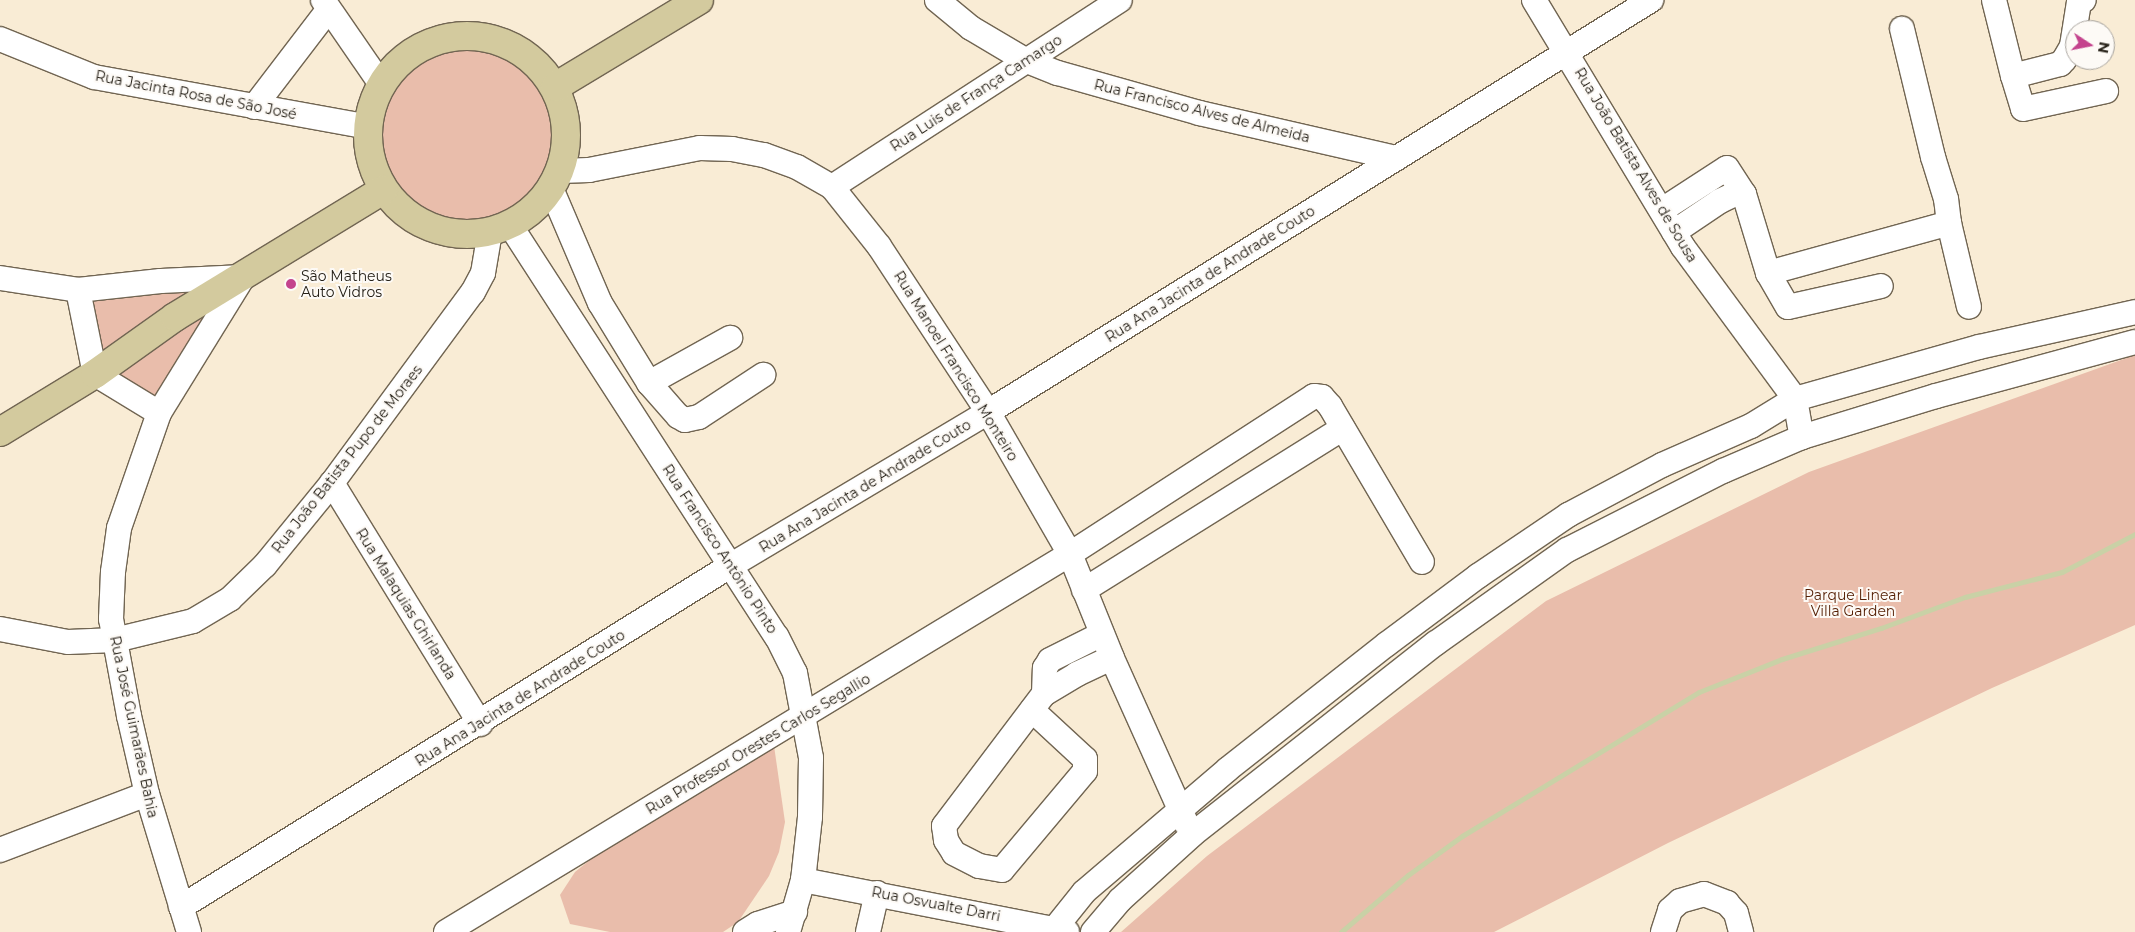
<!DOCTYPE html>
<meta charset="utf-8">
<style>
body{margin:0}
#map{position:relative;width:2135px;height:932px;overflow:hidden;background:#f9ecd5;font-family:Montserrat,sans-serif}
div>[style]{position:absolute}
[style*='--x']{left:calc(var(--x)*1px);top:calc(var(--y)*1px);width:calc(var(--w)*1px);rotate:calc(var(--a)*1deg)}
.green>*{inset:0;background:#e9bdab}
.round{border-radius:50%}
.stream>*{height:5px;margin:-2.5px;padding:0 2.5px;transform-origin:2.5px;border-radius:2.5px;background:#c9d1a6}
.roads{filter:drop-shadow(1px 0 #716552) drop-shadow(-1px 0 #716552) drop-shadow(0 1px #716552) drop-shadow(0 -1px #716552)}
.minor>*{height:24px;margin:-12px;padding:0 12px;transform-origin:12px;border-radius:12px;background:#fff}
.major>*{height:28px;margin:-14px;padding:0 14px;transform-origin:14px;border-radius:14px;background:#d3ca9e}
.major>.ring{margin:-14px;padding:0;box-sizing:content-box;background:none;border:28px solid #d3ca9e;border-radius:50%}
.dots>*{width:14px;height:14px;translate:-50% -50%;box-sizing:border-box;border:2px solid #fdfaf6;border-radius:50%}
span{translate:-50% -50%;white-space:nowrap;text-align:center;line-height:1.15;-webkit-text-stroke:4px #fdfaf6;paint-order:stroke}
.street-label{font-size:14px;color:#262118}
.poi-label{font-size:14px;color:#262118}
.left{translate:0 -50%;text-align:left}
.park-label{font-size:14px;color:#541e03}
.north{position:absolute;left:2065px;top:20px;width:50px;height:50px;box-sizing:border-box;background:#fdfaf6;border:1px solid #a7a39d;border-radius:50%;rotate:101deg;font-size:14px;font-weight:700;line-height:20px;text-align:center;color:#262118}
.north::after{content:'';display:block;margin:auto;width:18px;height:22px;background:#c4438d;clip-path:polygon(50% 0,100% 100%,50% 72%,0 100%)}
</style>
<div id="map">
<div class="green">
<div class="round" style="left:368px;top:36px;width:198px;height:198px"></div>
<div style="clip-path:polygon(243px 277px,159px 413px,95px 374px,78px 290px)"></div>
<div style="clip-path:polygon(2135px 355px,2135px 625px,1992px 688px,1668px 843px,1494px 932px,1121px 932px,1207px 856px,1546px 601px,1809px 472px)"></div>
<div style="clip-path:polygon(771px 725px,785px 822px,779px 852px,769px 876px,738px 922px,723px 932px,610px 932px,570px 924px,560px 895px,575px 872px,740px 738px)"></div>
</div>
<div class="stream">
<div style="--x:1341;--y:932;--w:88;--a:-40.4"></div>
<div style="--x:1408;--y:875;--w:67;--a:-35.8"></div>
<div style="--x:1462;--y:836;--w:277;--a:-31.3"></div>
<div style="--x:1699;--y:692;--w:89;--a:-21.7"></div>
<div style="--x:1782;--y:659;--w:104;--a:-17.4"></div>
<div style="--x:1881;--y:628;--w:90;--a:-20.3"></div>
<div style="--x:1965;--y:597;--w:100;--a:-14.5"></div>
<div style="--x:2062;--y:572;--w:82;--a:-27.5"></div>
</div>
<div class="roads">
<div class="minor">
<div style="--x:323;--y:0;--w:102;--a:55.4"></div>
<div style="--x:937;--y:0;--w:44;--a:39.5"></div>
<div style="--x:971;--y:28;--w:63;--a:30.7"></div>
<div style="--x:1025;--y:60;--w:35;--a:22"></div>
<div style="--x:1058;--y:73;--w:147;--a:15.8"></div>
<div style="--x:1199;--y:113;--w:202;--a:12.9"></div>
<div style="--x:1534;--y:0;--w:288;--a:58.9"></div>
<div style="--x:1683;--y:247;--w:189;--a:53.6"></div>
<div style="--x:1795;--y:399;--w:39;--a:80"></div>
<div style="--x:1994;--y:0;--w:78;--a:76"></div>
<div style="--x:2013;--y:76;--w:49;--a:-14.3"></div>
<div style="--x:2060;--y:64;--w:6;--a:-45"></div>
<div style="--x:2064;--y:60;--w:16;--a:-60"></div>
<div style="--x:2072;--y:46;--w:45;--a:-81"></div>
<div style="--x:2079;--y:2;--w:5;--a:-22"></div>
<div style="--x:0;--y:39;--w:101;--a:22"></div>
<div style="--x:94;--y:77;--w:279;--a:10.3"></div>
<div style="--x:2013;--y:76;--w:34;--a:73"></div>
<div style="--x:2023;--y:109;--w:85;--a:-12.2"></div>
<div style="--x:254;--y:107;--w:123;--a:-52.6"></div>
<div style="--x:560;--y:171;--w:29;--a:-2"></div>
<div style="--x:589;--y:170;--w:113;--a:-11.2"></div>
<div style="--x:700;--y:148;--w:32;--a:2"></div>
<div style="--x:732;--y:149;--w:33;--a:11"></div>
<div style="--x:764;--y:155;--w:35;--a:20"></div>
<div style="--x:797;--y:167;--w:40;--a:29.7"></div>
<div style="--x:832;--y:187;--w:75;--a:51.5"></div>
<div style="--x:879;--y:246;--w:199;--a:56.7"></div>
<div style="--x:988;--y:412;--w:164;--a:60"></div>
<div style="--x:1070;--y:554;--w:112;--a:68"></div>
<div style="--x:1112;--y:658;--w:183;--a:65.8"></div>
<div style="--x:550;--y:186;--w:127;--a:66.9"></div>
<div style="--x:600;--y:303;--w:94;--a:58.5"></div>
<div style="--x:649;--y:383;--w:93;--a:-29.1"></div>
<div style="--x:832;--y:187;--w:343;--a:-33"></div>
<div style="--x:1662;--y:210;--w:77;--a:-32.9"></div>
<div style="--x:1727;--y:168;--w:31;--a:57"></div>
<div style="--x:1744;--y:194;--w:83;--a:73.1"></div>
<div style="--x:1768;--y:273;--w:188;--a:-15.4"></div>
<div style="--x:1949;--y:223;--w:24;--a:-97"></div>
<div style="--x:1946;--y:199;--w:44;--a:-107.2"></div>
<div style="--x:1933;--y:157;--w:132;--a:-103.6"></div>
<div style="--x:1949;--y:223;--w:86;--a:76.6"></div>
<div style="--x:510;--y:225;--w:491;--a:57.1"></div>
<div style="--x:777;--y:637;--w:40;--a:63.4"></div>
<div style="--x:795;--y:673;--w:86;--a:79.3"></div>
<div style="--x:811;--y:758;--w:59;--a:91"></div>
<div style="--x:810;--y:817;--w:63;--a:96.3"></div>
<div style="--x:803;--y:880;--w:54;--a:106.1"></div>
<div style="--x:1674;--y:232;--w:55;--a:-34"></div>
<div style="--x:1720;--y:201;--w:19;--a:-25"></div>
<div style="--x:1737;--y:193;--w:7;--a:8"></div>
<div style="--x:1768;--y:273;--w:39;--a:60"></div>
<div style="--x:1788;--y:307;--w:95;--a:-12.7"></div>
<div style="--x:0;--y:278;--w:79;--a:8.7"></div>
<div style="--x:78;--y:290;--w:83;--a:-6.2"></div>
<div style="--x:161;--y:281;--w:82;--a:-2.8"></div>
<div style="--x:78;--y:290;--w:86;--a:78.6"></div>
<div style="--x:95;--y:374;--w:75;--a:31.4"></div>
<div style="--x:649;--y:383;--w:44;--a:48.7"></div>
<div style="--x:678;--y:416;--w:8;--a:30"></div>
<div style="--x:685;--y:420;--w:14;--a:-12"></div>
<div style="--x:699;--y:417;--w:77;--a:-33.3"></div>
<div style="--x:332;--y:483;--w:283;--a:58.4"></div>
<div style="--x:1084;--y:590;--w:305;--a:-32"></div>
<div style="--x:0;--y:629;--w:69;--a:10.8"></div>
<div style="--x:68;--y:642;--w:47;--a:-2.4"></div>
<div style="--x:115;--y:640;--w:80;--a:-13.7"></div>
<div style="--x:193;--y:621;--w:43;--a:-30.7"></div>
<div style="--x:230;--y:599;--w:49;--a:-44.2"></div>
<div style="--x:265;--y:565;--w:106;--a:-50.7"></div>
<div style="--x:332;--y:483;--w:237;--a:-53.6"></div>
<div style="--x:473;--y:292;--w:21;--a:-62"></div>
<div style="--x:483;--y:273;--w:42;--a:-80.3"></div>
<div style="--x:1044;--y:694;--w:26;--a:-88"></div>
<div style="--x:1045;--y:668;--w:9;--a:-58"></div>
<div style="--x:1050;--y:660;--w:58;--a:-26.6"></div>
<div style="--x:1032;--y:710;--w:72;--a:42.8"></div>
<div style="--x:1085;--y:759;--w:12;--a:90"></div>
<div style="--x:1085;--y:771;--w:129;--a:130"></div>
<div style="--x:1002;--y:870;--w:23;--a:-170"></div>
<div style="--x:979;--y:866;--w:28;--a:-153"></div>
<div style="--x:954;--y:853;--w:15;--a:-122"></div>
<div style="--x:946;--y:840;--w:14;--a:-98"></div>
<div style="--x:944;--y:826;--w:166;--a:-52.9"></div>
<div style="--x:1044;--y:694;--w:39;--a:-31"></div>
<div style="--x:1077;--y:674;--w:38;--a:-25"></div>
<div style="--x:0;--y:850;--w:157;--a:-20.9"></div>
<div style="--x:803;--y:880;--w:269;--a:11.1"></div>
<div style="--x:181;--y:907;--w:646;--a:-31.85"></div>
<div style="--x:730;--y:566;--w:300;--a:-30.8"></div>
<div style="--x:988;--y:412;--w:781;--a:-31.86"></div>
<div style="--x:189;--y:932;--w:144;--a:-106.9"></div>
<div style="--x:147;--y:794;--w:80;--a:-103"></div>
<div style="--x:129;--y:716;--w:99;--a:-100.5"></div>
<div style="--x:111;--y:619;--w:47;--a:-87.6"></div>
<div style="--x:113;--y:572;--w:44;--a:-82.2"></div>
<div style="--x:119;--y:528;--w:122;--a:-70.8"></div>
<div style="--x:159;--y:413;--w:160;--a:-58.3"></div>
<div style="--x:446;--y:932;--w:730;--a:-31.21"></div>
<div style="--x:1070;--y:554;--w:291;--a:-32.9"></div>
<div style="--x:1314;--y:396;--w:8;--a:7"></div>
<div style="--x:1322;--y:397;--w:12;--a:48"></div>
<div style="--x:1330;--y:406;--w:181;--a:59.5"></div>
<div style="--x:745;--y:932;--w:15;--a:-32"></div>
<div style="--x:758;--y:924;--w:39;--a:-18"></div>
<div style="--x:868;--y:932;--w:40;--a:-77"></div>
<div style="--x:1052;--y:932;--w:51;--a:-51.3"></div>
<div style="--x:1084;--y:892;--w:189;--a:-40.5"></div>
<div style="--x:1228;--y:769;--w:202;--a:-38.2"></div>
<div style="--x:1387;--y:644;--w:114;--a:-36.8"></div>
<div style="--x:1478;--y:576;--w:109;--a:-34.1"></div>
<div style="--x:1568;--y:515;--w:106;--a:-28"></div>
<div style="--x:1662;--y:465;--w:97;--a:-23.7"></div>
<div style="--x:1751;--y:426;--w:52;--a:-31.5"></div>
<div style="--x:1795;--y:399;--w:191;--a:-15.8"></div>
<div style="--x:1979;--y:347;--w:160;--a:-12.6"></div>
<div style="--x:1093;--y:932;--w:42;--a:-49.8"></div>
<div style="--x:1120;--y:900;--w:98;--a:-42.1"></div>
<div style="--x:1193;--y:834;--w:309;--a:-38.2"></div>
<div style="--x:1436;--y:643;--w:161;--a:-35.4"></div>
<div style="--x:1567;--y:550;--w:175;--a:-26.9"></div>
<div style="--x:1723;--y:471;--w:86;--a:-23.3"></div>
<div style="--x:1802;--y:437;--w:140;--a:-17"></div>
<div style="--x:1936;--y:396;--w:206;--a:-15.2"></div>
<div style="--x:1663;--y:932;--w:23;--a:-72"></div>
<div style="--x:1670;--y:910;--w:13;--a:-42"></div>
<div style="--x:1680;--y:901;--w:25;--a:-16"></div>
<div style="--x:1704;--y:894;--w:25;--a:21"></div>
<div style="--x:1727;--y:903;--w:13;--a:48"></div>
<div style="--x:1736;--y:913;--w:20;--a:75"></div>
</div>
<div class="major">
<div class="ring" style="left:368px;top:36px;width:170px;height:170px"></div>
<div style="--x:555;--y:87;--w:168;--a:-31.1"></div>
<div style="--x:0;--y:432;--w:111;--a:-31.4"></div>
<div style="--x:95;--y:374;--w:98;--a:-35.5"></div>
<div style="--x:175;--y:317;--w:244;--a:-31.4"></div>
</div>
</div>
<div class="dots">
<div style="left:291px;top:284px;background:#c4438d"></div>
</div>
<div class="street-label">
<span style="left:976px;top:93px;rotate:-33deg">Rua Luis de França Camargo</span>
<span style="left:196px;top:95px;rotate:11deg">Rua Jacinta Rosa de São José</span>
<span style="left:1202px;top:111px;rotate:14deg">Rua Francisco Alves de Almeida</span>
<span style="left:1636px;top:165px;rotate:59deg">Rua João Batista Alves de Sousa</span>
<span style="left:1210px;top:274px;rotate:-32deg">Rua Ana Jacinta de Andrade Couto</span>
<span style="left:956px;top:366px;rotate:58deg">Rua Manoel Francisco Monteiro</span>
<span style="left:347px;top:459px;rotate:-52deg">Rua João Batista Pupo de Moraes</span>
<span style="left:865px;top:486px;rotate:-31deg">Rua Ana Jacinta de Andrade Couto</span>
<span style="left:720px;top:549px;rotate:57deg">Rua Francisco Antônio Pinto</span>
<span style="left:406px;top:604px;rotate:58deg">Rua Malaquias Ghirlanda</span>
<span style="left:520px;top:698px;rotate:-32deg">Rua Ana Jacinta de Andrade Couto</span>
<span style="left:134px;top:727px;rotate:78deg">Rua José Guimarães Bahia</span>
<span style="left:758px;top:744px;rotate:-31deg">Rua Professor Orestes Carlos Segallio</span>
<span style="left:936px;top:904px;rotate:11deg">Rua Osvualte Darri</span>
</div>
<div class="poi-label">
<span class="left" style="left:301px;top:284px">São Matheus<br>Auto Vidros</span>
</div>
<div class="park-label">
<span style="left:1853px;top:603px">Parque Linear<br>Villa Garden</span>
</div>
<div class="north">N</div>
</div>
